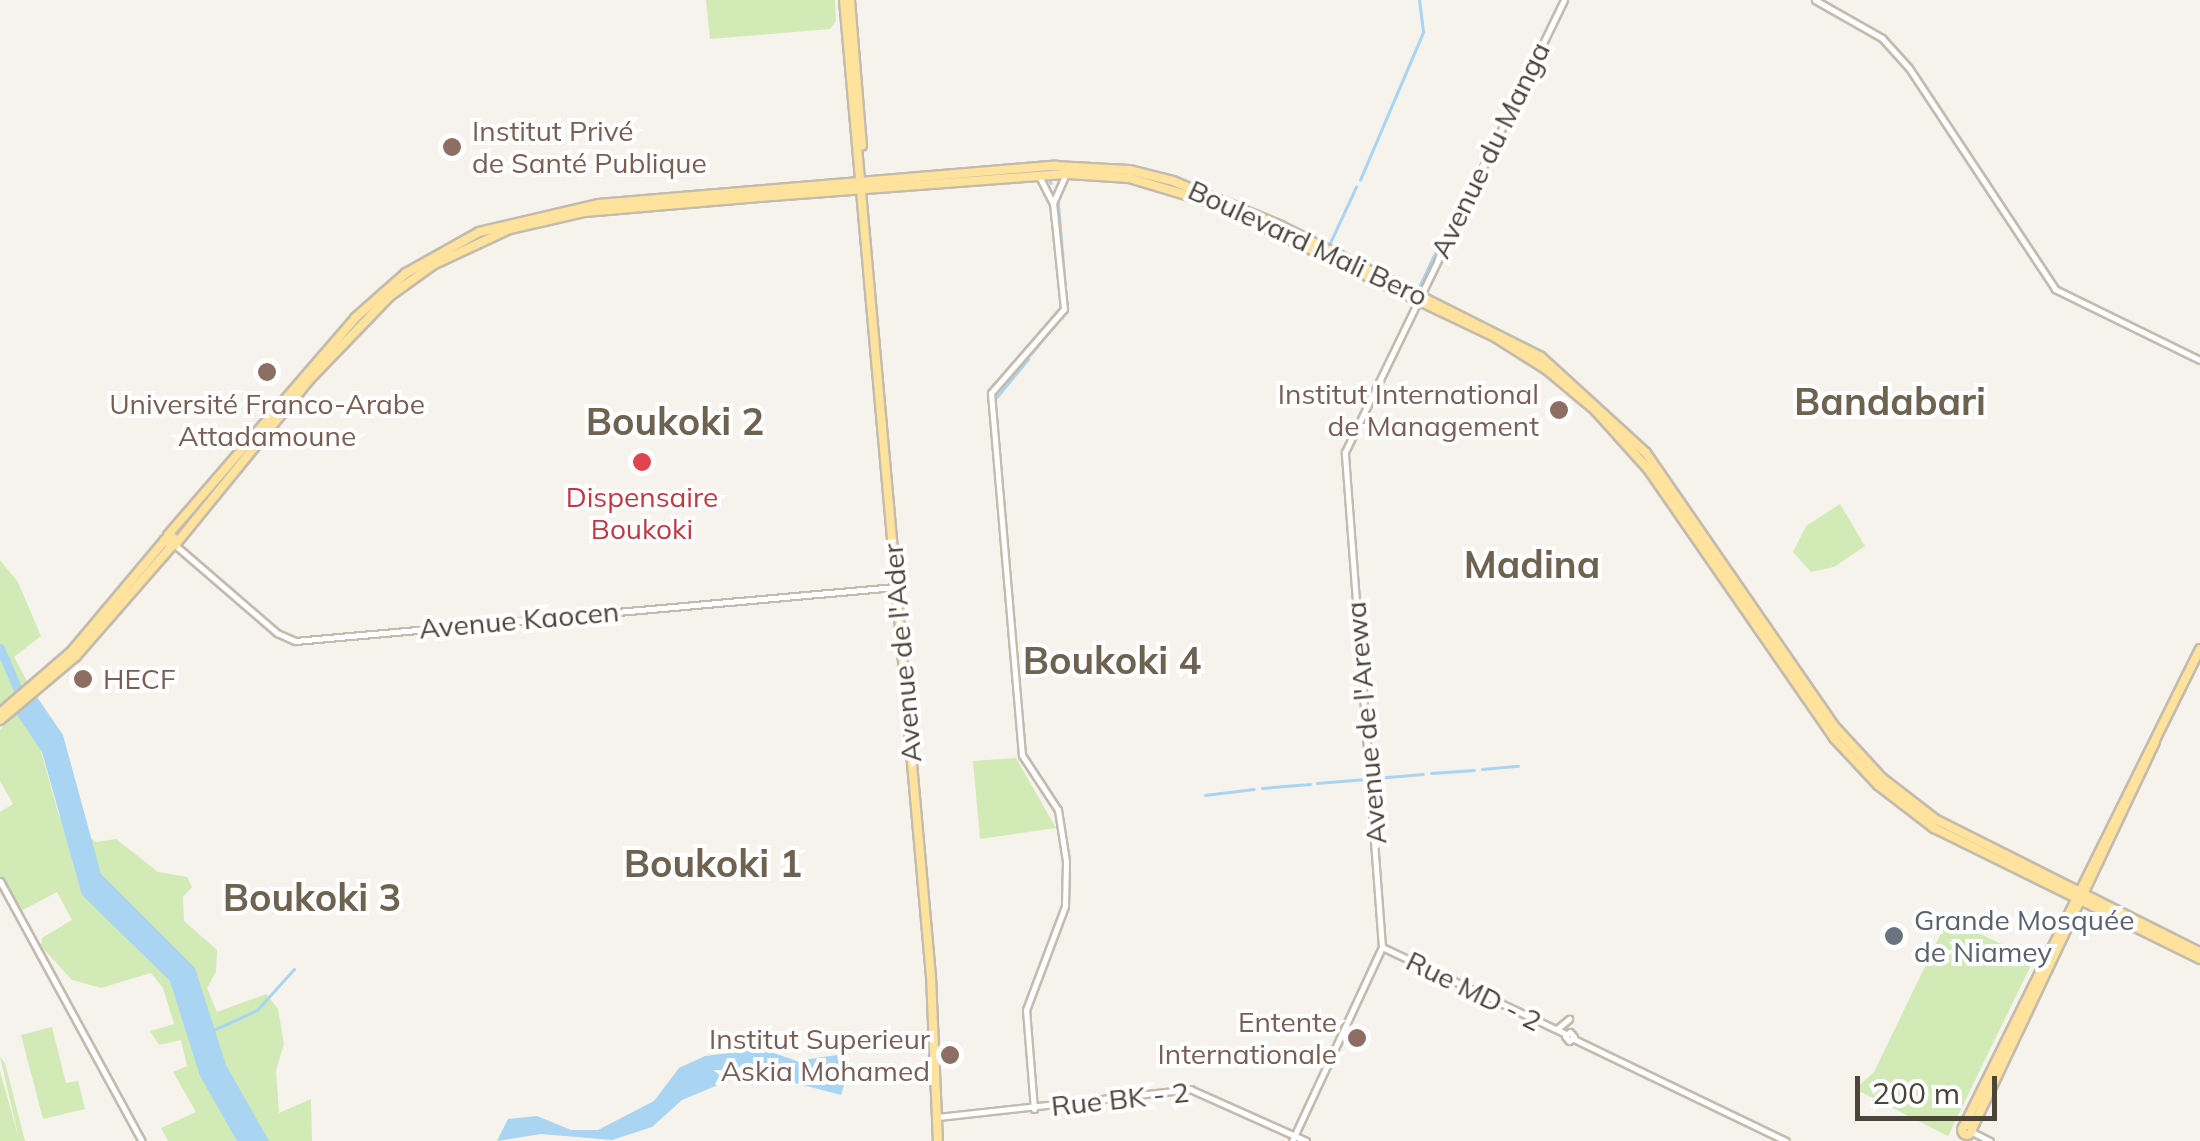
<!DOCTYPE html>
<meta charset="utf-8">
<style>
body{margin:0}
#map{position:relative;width:2200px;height:1141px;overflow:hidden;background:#f6f3ec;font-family:Mulish,sans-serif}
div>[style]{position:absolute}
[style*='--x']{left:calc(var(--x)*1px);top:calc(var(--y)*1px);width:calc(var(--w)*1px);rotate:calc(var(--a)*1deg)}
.green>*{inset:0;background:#d2eab5}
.water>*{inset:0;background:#a9d4f2}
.stream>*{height:2.5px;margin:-1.25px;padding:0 1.25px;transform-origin:1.25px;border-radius:1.25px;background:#a9d4f2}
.river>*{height:9px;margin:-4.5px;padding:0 4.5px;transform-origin:4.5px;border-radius:4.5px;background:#a9d4f2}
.roads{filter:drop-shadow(2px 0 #c2bbae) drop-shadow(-2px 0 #c2bbae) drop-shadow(0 2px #c2bbae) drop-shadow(0 -2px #c2bbae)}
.minor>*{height:5px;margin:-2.5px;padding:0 2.5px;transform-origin:2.5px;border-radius:2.5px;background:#fff}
.major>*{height:8px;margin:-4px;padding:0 4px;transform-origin:4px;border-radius:4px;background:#ffe39c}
.major>.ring{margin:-4px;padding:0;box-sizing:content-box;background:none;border:8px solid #ffe39c;border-radius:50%}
.dots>*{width:28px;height:28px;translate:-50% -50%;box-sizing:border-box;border:5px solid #fff;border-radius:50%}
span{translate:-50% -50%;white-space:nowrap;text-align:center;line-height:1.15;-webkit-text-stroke:8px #fff;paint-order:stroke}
.education-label{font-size:28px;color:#785e54}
.left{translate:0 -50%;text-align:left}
.right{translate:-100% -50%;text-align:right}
.street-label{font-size:28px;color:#4b4439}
.health-label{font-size:28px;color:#be3a42}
.worship-label{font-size:28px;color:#5b616d}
.district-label{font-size:38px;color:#6e6250;font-weight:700}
.scale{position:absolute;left:1855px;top:1076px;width:142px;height:45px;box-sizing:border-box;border:5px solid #4b4439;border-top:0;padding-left:12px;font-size:30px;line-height:35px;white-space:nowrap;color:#4b4439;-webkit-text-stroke:8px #fff;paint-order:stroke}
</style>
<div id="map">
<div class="green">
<div style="clip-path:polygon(706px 0,835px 0,836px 21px,830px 29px,710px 39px)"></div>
<div style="clip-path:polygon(1840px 504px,1865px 546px,1834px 567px,1811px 572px,1793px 552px,1806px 526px)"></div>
<div style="clip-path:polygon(0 560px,18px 582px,41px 636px,14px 657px,29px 685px,0 707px)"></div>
<div style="clip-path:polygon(15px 712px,39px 744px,59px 816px,96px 842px,116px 839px,158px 872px,187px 877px,192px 887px,183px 897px,184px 921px,217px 950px,216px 972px,207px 988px,217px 1012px,266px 994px,278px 1009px,284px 1044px,276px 1070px,279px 1113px,311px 1099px,312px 1141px,168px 1141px,161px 1128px,196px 1112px,173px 1072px,187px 1066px,181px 1040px,159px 1045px,150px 1031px,174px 1024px,163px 988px,151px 973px,101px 988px,72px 980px,41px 946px,42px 938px,72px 920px,57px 892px,21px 911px,0 877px,0 812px,13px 804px,0 781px,0 730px)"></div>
<div style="clip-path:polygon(1016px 758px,1056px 828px,980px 839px,973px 761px)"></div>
<div style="clip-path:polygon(1948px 919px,2034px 959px,1948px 1136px,1855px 1089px,1874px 1072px)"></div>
<div style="clip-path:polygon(52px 1027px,66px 1083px,78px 1081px,85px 1109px,43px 1119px,21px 1035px)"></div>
<div style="clip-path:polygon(0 1057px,5px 1063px,25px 1141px,0 1141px,0 1071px,19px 1139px)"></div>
</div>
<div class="water">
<div style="clip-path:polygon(37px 697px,63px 735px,101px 874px,195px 968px,226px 1065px,269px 1141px,237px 1141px,200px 1076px,170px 981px,82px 895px,42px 752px,15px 712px)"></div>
<div style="clip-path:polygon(762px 1049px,797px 1061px,837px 1055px,846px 1079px,841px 1095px,772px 1077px,753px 1085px,732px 1079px,682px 1100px,652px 1127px,612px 1140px,541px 1134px,497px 1141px,508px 1119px,537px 1116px,571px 1130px,598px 1130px,654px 1101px,679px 1068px,705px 1056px)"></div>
</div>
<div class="stream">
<div style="--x:1050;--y:180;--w:3;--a:72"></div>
<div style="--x:1360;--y:180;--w:161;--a:-66.9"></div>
<div style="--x:1423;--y:32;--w:32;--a:-97"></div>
<div style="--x:1058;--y:197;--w:110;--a:85.3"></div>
<div style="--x:1449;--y:225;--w:9;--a:-69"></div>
<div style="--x:1329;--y:245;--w:64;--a:-65"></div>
<div style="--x:1418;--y:289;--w:65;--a:-64.6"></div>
<div style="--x:1031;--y:354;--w:43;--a:-51.5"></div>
<div style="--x:997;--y:397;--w:49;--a:-50.8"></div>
<div style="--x:1482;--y:769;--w:36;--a:-5"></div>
<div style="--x:1431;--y:773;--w:43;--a:-4"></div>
<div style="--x:1376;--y:778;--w:47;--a:-4.9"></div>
<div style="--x:1317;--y:783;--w:49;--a:-4.7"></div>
<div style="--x:1262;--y:788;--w:48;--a:-4.8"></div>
<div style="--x:1205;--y:795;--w:49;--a:-7"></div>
<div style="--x:214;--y:1030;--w:47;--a:-24.9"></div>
<div style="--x:257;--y:1010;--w:55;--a:-47.9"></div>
</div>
<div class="river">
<div style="--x:0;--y:648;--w:56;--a:66.7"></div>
</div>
<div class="roads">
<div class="minor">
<div style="--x:1815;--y:0;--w:77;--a:29.6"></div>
<div style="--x:1882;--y:38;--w:40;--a:48"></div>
<div style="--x:1909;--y:68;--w:265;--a:56.5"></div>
<div style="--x:2055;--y:289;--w:161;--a:26.1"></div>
<div style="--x:1040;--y:178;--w:28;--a:63"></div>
<div style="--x:175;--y:545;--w:135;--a:40.8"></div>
<div style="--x:277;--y:633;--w:20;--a:24"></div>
<div style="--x:295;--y:641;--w:602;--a:-5.14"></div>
<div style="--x:0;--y:881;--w:296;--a:61.4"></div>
<div style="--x:1382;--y:947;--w:204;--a:25.3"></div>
<div style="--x:1557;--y:1029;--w:16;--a:-40"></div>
<div style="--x:1570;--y:1032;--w:6;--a:51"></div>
<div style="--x:1574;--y:1037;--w:6;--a:141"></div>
<div style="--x:1569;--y:1041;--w:6;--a:-129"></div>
<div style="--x:1565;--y:1036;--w:6;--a:-39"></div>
<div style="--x:1574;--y:1039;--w:235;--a:25.7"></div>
<div style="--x:1034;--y:1109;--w:99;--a:-94.6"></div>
<div style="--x:1026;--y:1010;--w:111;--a:-69.4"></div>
<div style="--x:1065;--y:906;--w:45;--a:-88.7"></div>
<div style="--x:1066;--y:861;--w:52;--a:-98.9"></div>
<div style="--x:1058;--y:810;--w:66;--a:-123.2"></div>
<div style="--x:1022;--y:755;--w:363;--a:-94.9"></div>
<div style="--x:991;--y:393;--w:111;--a:-49"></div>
<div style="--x:1064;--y:309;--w:107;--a:-95.9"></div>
<div style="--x:1053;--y:203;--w:30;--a:-66"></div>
<div style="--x:938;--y:1117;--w:254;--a:-6.3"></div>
<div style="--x:1190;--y:1089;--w:127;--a:24.1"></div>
<div style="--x:1972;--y:1132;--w:20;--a:27"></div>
<div style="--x:1292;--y:1141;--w:214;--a:-65.1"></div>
<div style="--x:1382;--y:947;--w:496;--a:-94.3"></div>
<div style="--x:1345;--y:452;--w:502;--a:-64.15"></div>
</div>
<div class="major">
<div style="--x:844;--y:0;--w:980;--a:84.91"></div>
<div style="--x:931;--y:976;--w:165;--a:87.6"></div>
<div style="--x:850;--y:0;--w:146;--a:85.3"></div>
<div style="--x:168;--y:535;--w:286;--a:-49.2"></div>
<div style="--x:355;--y:318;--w:68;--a:-41.4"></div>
<div style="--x:406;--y:273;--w:84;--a:-29.3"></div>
<div style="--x:479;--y:232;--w:122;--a:-13.2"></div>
<div style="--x:598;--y:204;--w:459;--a:-4.8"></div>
<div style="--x:1055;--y:166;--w:74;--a:3.1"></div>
<div style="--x:1129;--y:170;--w:45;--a:14"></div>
<div style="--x:1173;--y:181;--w:117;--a:22.6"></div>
<div style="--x:1281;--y:226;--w:291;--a:26.7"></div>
<div style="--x:1541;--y:357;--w:142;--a:42.4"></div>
<div style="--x:1646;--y:453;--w:334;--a:55.4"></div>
<div style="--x:1836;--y:728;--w:68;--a:47.4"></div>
<div style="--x:1882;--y:778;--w:67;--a:37.7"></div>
<div style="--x:1935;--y:819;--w:297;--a:26.7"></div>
<div style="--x:176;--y:540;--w:8;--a:-140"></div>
<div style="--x:170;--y:535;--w:8;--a:135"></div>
<div style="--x:164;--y:541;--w:12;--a:20"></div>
<div style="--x:175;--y:545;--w:214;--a:-50.9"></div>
<div style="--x:310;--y:379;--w:115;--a:-46.1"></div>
<div style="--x:390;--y:296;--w:53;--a:-35.8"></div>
<div style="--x:433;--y:265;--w:85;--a:-25.1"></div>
<div style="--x:510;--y:229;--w:77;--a:-12.8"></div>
<div style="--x:585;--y:212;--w:175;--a:-4.9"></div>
<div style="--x:759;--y:197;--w:310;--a:-4.3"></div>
<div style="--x:1068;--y:174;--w:61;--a:3.8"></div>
<div style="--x:1129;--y:178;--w:88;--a:16.6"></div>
<div style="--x:1213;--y:203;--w:312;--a:25.4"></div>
<div style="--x:1495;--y:337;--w:62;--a:32.4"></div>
<div style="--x:1547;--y:370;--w:62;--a:39.8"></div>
<div style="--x:1595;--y:410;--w:79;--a:48.1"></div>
<div style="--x:1648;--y:469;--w:327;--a:55.3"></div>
<div style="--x:1834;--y:738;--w:64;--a:46.9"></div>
<div style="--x:1878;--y:785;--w:71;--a:37.5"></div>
<div style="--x:1934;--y:828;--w:297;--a:26.2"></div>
<div style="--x:0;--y:713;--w:94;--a:-40.7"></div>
<div style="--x:71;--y:652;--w:145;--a:-50"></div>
<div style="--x:0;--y:720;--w:99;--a:-40.1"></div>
<div style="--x:76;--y:656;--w:145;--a:-48.9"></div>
<div class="ring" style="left:1962px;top:1125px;width:2px;height:2px"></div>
<div style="--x:1964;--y:1126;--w:532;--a:-63.68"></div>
<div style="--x:1972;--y:1129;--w:428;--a:-64.7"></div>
</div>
</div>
<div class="dots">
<div style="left:452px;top:147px;background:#8d6e63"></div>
<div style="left:267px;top:372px;background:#8d6e63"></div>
<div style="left:1559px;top:410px;background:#8d6e63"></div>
<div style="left:642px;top:462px;background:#e0444e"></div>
<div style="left:83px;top:679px;background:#8d6e63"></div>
<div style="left:1894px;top:936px;background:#6b7280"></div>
<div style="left:1357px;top:1038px;background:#8d6e63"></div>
<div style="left:950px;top:1055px;background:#8d6e63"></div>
</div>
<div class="education-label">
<span class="left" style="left:472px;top:147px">Institut Privé<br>de Santé Publique</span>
<span class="right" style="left:1539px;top:410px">Institut International<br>de Management</span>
<span style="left:267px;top:420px">Université Franco-Arabe<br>Attadamoune</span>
<span class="left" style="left:103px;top:679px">HECF</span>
<span class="right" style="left:1337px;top:1038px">Entente<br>Internationale</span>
<span class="right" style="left:930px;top:1055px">Institut Superieur<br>Askia Mohamed</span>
</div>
<div class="street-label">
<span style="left:1490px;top:150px;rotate:-64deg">Avenue du Manga</span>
<span style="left:1308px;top:243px;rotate:25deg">Boulevard Mali Bero</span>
<span style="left:519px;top:620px;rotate:-5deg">Avenue Kaocen</span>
<span style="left:902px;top:653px;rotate:-95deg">Avenue de l'Ader</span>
<span style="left:1366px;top:723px;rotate:-95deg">Avenue de l'Arewa</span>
<span style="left:1474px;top:991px;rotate:26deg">Rue MD - 2</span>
<span style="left:1120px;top:1099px;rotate:-6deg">Rue BK - 2</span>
</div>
<div class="health-label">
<span style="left:642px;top:513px">Dispensaire<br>Boukoki</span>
</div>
<div class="worship-label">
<span class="left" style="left:1914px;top:936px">Grande Mosquée<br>de Niamey</span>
</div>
<div class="district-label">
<span style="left:1890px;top:402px">Bandabari</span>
<span style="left:675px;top:422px">Boukoki 2</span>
<span style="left:1532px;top:565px">Madina</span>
<span style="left:1112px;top:661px">Boukoki 4</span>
<span style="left:713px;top:864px">Boukoki 1</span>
<span style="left:312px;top:898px">Boukoki 3</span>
</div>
<div class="scale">200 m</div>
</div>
